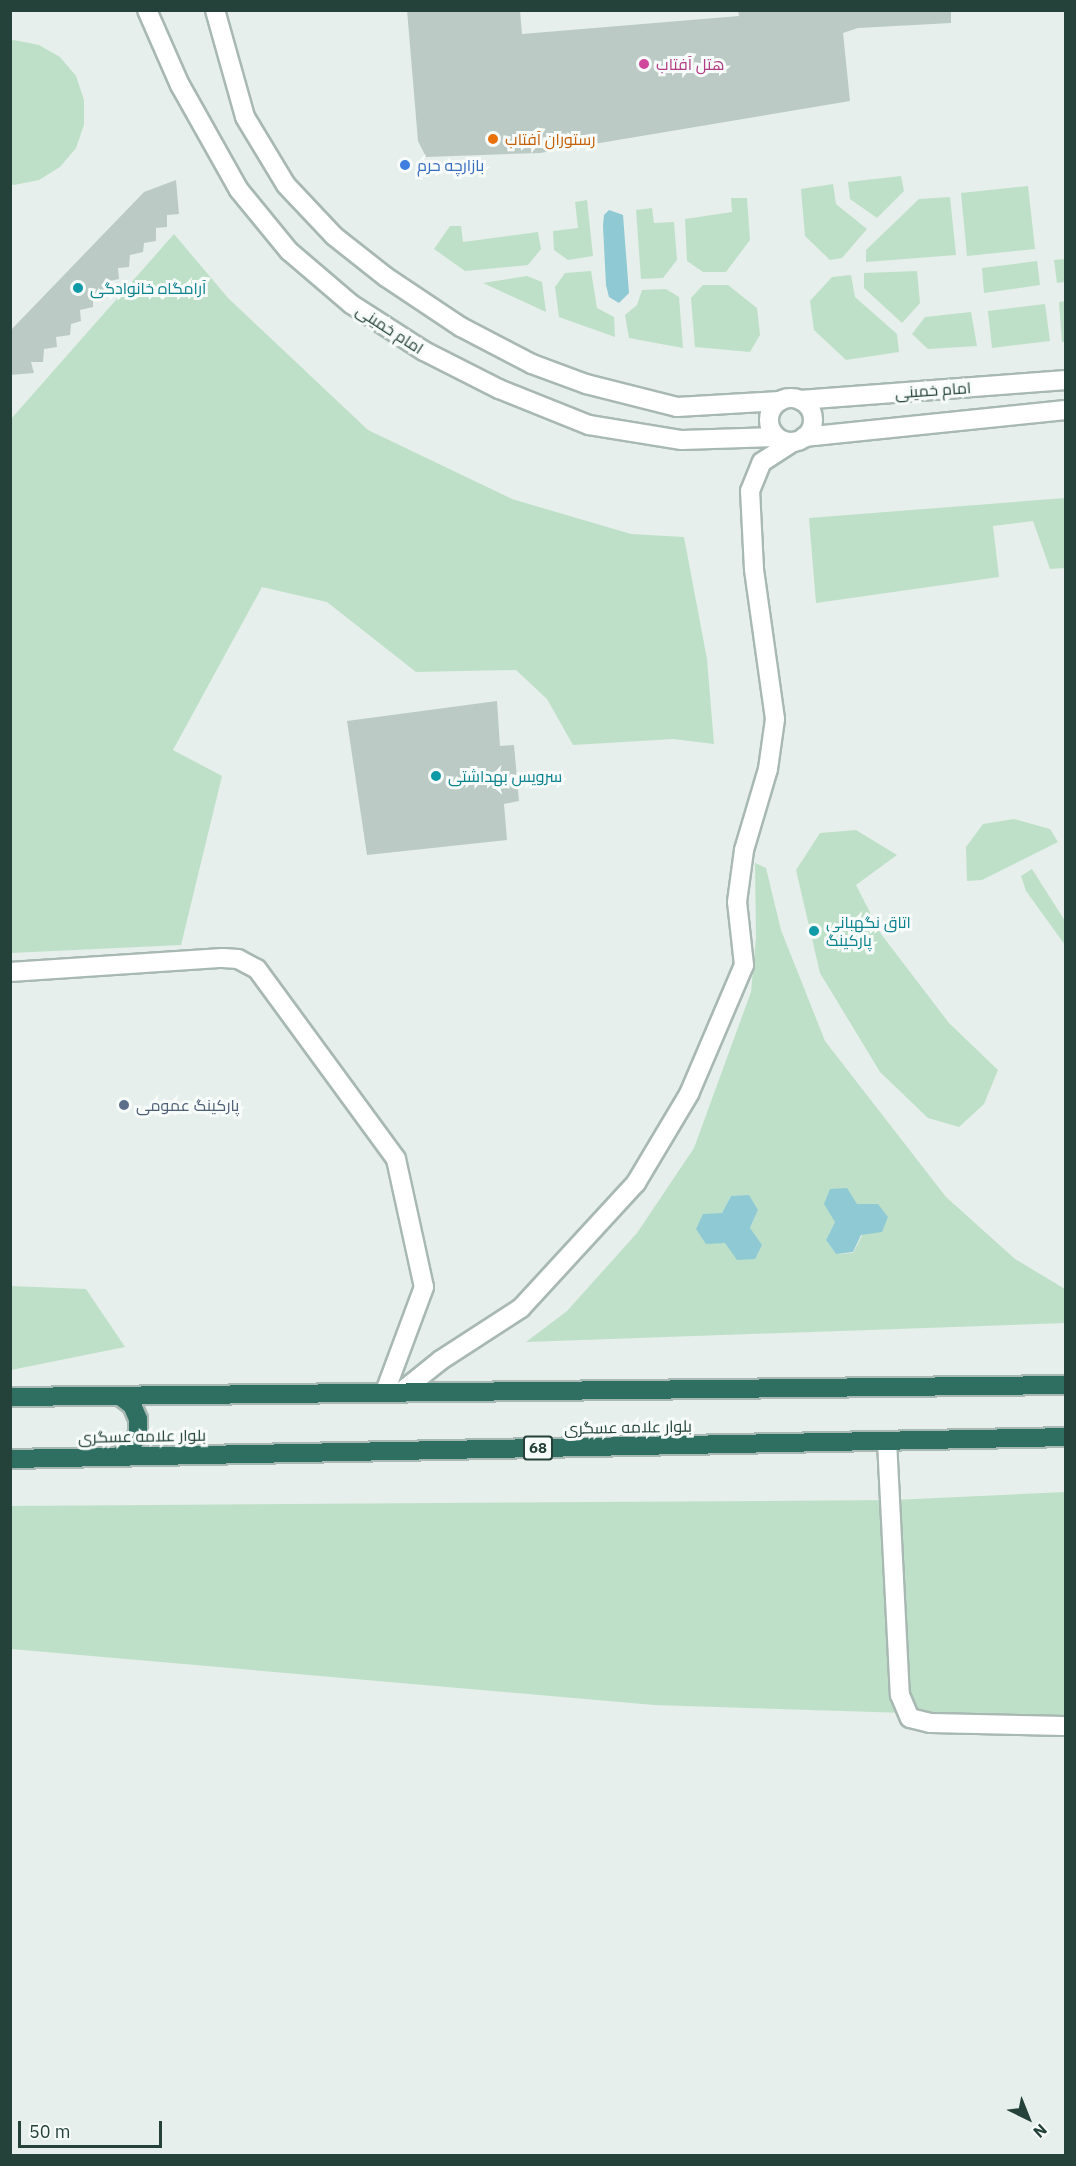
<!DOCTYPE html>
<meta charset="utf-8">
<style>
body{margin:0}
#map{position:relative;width:1076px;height:2166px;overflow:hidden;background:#e6efeb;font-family:"IBM Plex Sans",Cairo,sans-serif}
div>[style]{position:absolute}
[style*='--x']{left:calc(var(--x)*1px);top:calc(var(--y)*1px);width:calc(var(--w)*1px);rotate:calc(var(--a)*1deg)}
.green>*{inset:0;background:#bfe0c8}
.water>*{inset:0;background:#8ec9d4}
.building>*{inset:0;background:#bbcac4}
.roads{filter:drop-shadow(2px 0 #a8b8b2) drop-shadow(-2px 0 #a8b8b2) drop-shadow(0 2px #a8b8b2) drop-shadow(0 -2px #a8b8b2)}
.minor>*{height:18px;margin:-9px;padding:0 9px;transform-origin:9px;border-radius:9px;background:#fff}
.minor>.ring{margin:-9px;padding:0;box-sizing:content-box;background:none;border:18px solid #fff;border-radius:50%}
.highway>*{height:18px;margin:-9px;padding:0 9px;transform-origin:9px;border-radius:9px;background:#2f6f62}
.dots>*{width:16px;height:16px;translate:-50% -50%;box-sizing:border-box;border:3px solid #f7fbf9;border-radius:50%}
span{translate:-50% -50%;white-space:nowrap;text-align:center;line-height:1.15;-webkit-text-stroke:6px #f7fbf9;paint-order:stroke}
.shield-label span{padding:2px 4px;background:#f7fbf9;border:2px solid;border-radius:4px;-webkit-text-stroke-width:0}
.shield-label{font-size:15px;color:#24423a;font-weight:700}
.hotel-label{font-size:16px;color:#b23c85}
.left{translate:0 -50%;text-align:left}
.food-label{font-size:16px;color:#c56008}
.shop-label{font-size:16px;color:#366cbe}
.culture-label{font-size:16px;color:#0d838f}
.street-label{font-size:16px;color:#24423a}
.service-label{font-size:16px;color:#4e5e75}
.frame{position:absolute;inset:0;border:12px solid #24423a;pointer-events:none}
.north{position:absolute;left:998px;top:2088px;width:60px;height:60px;-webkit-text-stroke:4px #f7fbf9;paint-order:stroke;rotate:137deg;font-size:16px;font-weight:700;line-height:24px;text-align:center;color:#24423a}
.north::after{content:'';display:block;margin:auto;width:21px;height:27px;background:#24423a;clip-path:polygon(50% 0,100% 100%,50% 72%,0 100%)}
.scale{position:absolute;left:18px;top:2121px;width:144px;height:27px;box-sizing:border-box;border:3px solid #24423a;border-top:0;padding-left:8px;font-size:18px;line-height:21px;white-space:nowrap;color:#24423a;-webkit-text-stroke:4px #f7fbf9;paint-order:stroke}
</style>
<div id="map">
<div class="green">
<div style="clip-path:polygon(14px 40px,39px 45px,60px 57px,76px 76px,84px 100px,84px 125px,76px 148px,60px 167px,39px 180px,14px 185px,10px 184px,10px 41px)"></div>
<div style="clip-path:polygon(901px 176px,904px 191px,877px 218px,850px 199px,848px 182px)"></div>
<div style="clip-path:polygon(833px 184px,836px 204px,867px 229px,842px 258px,830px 260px,805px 236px,801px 189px)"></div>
<div style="clip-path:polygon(1028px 186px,1035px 249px,967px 256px,961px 193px)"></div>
<div style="clip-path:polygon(950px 197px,956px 255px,866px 262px,866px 250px,919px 199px)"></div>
<div style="clip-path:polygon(731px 198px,747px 198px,750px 240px,726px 272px,703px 272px,687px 261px,685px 219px,732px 212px)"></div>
<div style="clip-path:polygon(587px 200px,593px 256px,568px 260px,554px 250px,553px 231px,578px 228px,575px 202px)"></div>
<div style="clip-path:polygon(652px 208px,654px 223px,674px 222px,677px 260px,663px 278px,641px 279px,636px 210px)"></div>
<div style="clip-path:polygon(450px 226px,461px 226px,463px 242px,538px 232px,541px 249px,528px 265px,465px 271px,434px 249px)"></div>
<div style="clip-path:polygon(174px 234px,228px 298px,368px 430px,512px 499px,631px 534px,684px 537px,707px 659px,714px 744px,673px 739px,573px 745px,547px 699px,516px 670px,416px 672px,327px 602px,262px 587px,173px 750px,222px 776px,181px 945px,11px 953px,11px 419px)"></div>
<div style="clip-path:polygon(1065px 259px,1065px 282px,1057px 283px,1054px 260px)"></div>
<div style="clip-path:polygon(1037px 261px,1040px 285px,984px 293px,982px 268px)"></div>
<div style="clip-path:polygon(591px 271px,597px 308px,614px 317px,615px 337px,559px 317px,555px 287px,565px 273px)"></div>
<div style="clip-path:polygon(917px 271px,920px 303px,902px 323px,864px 288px,864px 273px)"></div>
<div style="clip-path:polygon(851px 275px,855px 297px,897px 334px,899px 352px,846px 360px,814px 330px,810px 301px,832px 277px)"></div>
<div style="clip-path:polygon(527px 276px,542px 282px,546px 312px,483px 283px)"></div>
<div style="clip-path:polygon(703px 285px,728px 285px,757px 308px,760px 335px,750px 352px,695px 347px,691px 298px)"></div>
<div style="clip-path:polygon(666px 289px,679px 297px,683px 348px,629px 338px,625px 315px,637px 305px,642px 290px)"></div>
<div style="clip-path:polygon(1065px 301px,1065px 342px,1062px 342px,1059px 302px)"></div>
<div style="clip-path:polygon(1045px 304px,1050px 341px,992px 348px,988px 311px)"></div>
<div style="clip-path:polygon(971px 312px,977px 346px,928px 349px,912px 334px,925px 317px)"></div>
<div style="clip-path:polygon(1065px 498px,1065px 568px,1050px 569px,1033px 521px,993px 526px,999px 577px,816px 603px,809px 518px)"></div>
<div style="clip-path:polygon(1014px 819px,1050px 829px,1058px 842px,982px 880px,967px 881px,966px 847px,983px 824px)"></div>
<div style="clip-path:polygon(856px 830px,897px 855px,856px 885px,881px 934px,949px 1023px,998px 1070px,984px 1104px,959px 1127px,928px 1118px,880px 1072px,820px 973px,796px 870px,820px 833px)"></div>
<div style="clip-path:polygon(evenodd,755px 863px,766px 868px,781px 930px,825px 1041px,946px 1197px,1015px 1259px,1065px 1289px,1065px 1323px,526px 1342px,567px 1311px,637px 1233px,694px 1148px,751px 992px,756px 938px,755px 863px,731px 1196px,749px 1196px,758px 1210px,750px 1228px,702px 1215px,722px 1213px,731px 1196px,755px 863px,857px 1204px,878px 1204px,853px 1253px,836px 1254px,826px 1240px,835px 1222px,857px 1204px)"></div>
<div style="clip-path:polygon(1032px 869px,1065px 921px,1065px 945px,1026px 891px,1021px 876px)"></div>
<div style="clip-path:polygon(11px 1286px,86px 1289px,125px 1347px,11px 1370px)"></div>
<div style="clip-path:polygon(1065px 1492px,1065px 1718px,654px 1705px,11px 1649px,10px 1506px,893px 1500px)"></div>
</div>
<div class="water">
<div style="clip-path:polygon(609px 210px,623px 215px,629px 293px,619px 303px,609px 297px,606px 285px,603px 226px,604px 215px)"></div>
<div style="clip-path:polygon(847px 1188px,857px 1204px,878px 1204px,888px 1217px,882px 1232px,861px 1235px,853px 1252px,836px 1254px,826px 1240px,835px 1222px,824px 1204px,830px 1189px)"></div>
<div style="clip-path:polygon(749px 1195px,758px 1210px,750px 1228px,762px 1245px,755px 1259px,737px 1260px,725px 1243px,706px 1244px,696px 1229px,703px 1214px,722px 1213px,731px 1196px)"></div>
</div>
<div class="building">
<div style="clip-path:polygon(407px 10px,520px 10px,522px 34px,739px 16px,738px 10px,951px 10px,951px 23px,858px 28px,843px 33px,850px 101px,540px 153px,426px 157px,418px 141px)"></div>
<div style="clip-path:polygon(176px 180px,179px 214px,167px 215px,167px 227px,156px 228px,156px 241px,144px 243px,143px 252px,130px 255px,129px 267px,118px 268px,119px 279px,105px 282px,106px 295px,93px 297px,93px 307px,80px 310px,81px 321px,71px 324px,70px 335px,56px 337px,57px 347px,44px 349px,43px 362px,31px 362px,34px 373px,10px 375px,10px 331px,144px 192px)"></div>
<div style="clip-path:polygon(497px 701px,500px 746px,514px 745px,519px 801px,504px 804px,507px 840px,367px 855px,347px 721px)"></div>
</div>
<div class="roads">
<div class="minor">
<div style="--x:147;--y:10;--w:82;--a:66.3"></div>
<div style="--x:180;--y:85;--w:120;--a:60.7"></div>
<div style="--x:239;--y:190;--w:79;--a:50.7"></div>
<div style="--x:289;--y:251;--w:82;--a:40.5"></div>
<div style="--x:351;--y:304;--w:87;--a:32.8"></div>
<div style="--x:424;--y:351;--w:84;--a:26.9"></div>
<div style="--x:499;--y:389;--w:97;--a:21.8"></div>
<div style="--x:589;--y:425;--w:94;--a:9.2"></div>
<div style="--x:682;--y:440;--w:93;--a:-1.8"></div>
<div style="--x:215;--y:10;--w:111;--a:74.3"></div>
<div style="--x:245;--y:117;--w:79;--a:58.9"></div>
<div style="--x:286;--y:185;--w:70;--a:46.7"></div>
<div style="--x:334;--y:236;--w:66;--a:38.3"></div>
<div style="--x:386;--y:277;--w:90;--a:33.7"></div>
<div style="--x:461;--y:327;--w:80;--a:27.5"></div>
<div style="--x:532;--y:364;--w:58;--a:20.3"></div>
<div style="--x:586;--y:384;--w:94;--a:14.2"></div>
<div style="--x:677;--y:407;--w:103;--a:-3.3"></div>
<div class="ring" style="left:769px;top:398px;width:26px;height:26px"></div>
<div style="--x:800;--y:400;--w:267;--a:-4.3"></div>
<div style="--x:804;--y:437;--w:263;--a:-5.9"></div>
<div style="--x:10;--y:972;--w:213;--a:-3.8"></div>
<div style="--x:223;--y:958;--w:15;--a:4"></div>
<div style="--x:238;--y:959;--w:21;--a:28"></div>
<div style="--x:257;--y:969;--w:235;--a:53.8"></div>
<div style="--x:396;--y:1159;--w:131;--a:77.7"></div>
<div style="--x:424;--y:1287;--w:112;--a:110.4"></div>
<div style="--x:401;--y:1392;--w:51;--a:-38.7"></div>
<div style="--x:441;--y:1360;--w:95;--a:-33"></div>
<div style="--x:521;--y:1308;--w:170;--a:-47.4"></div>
<div style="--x:636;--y:1183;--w:104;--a:-59.2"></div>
<div style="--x:689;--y:1094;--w:140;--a:-66.9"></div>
<div style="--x:744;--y:965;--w:63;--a:-96.3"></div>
<div style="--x:737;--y:902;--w:52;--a:-82.3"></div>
<div style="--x:744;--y:850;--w:84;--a:-73.5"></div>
<div style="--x:768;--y:769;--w:50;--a:-82"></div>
<div style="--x:775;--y:719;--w:151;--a:-98"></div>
<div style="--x:754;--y:569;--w:78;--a:-92.9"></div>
<div style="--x:750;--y:491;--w:31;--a:-68"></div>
<div style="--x:762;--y:462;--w:37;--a:-33"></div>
<div style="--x:887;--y:1441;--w:254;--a:87.1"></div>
<div style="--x:900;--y:1695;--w:25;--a:67"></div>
<div style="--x:910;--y:1718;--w:21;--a:14"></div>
<div style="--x:930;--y:1723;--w:136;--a:1.3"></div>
</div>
<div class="highway">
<div style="--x:10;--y:1397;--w:1056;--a:-0.65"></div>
<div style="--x:119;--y:1456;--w:15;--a:-37"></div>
<div style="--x:131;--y:1447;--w:15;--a:-62"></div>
<div style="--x:138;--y:1434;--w:15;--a:-90"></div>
<div style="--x:138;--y:1419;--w:15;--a:-113"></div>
<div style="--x:132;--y:1405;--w:15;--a:-143"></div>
<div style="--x:10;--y:1459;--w:1056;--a:-1.19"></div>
</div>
</div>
<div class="dots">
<div style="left:644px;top:64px;background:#d1479c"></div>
<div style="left:493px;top:139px;background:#e8710a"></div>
<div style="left:405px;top:165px;background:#3f7fe0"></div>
<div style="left:78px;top:288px;background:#0f9aa8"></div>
<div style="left:436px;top:776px;background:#0f9aa8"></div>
<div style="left:814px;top:931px;background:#0f9aa8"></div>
<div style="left:124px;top:1105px;background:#5c6f8a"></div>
</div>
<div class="shield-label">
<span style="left:538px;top:1448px">68</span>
</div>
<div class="hotel-label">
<span class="left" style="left:656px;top:64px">هتل آفتاب</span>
</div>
<div class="food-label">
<span class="left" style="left:505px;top:139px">رستوران آفتاب</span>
</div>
<div class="shop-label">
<span class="left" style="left:417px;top:165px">بازارچه حرم</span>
</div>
<div class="culture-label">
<span class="left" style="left:90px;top:288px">آرامگاه خانوادگی</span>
<span class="left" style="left:448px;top:776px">سرویس بهداشتی</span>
<span class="left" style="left:826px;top:931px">اتاق نگهبانی<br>پارکینگ</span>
</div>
<div class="street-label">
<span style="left:390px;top:329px;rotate:33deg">امام خمینی</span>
<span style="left:933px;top:390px;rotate:-4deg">امام خمینی</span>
<span style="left:628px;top:1427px;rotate:-1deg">بلوار علامه عسگری</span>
<span style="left:142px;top:1436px;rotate:-1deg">بلوار علامه عسگری</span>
</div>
<div class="service-label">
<span class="left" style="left:136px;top:1105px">پارکینگ عمومی</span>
</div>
<div class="frame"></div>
<div class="north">N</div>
<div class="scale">50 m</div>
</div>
